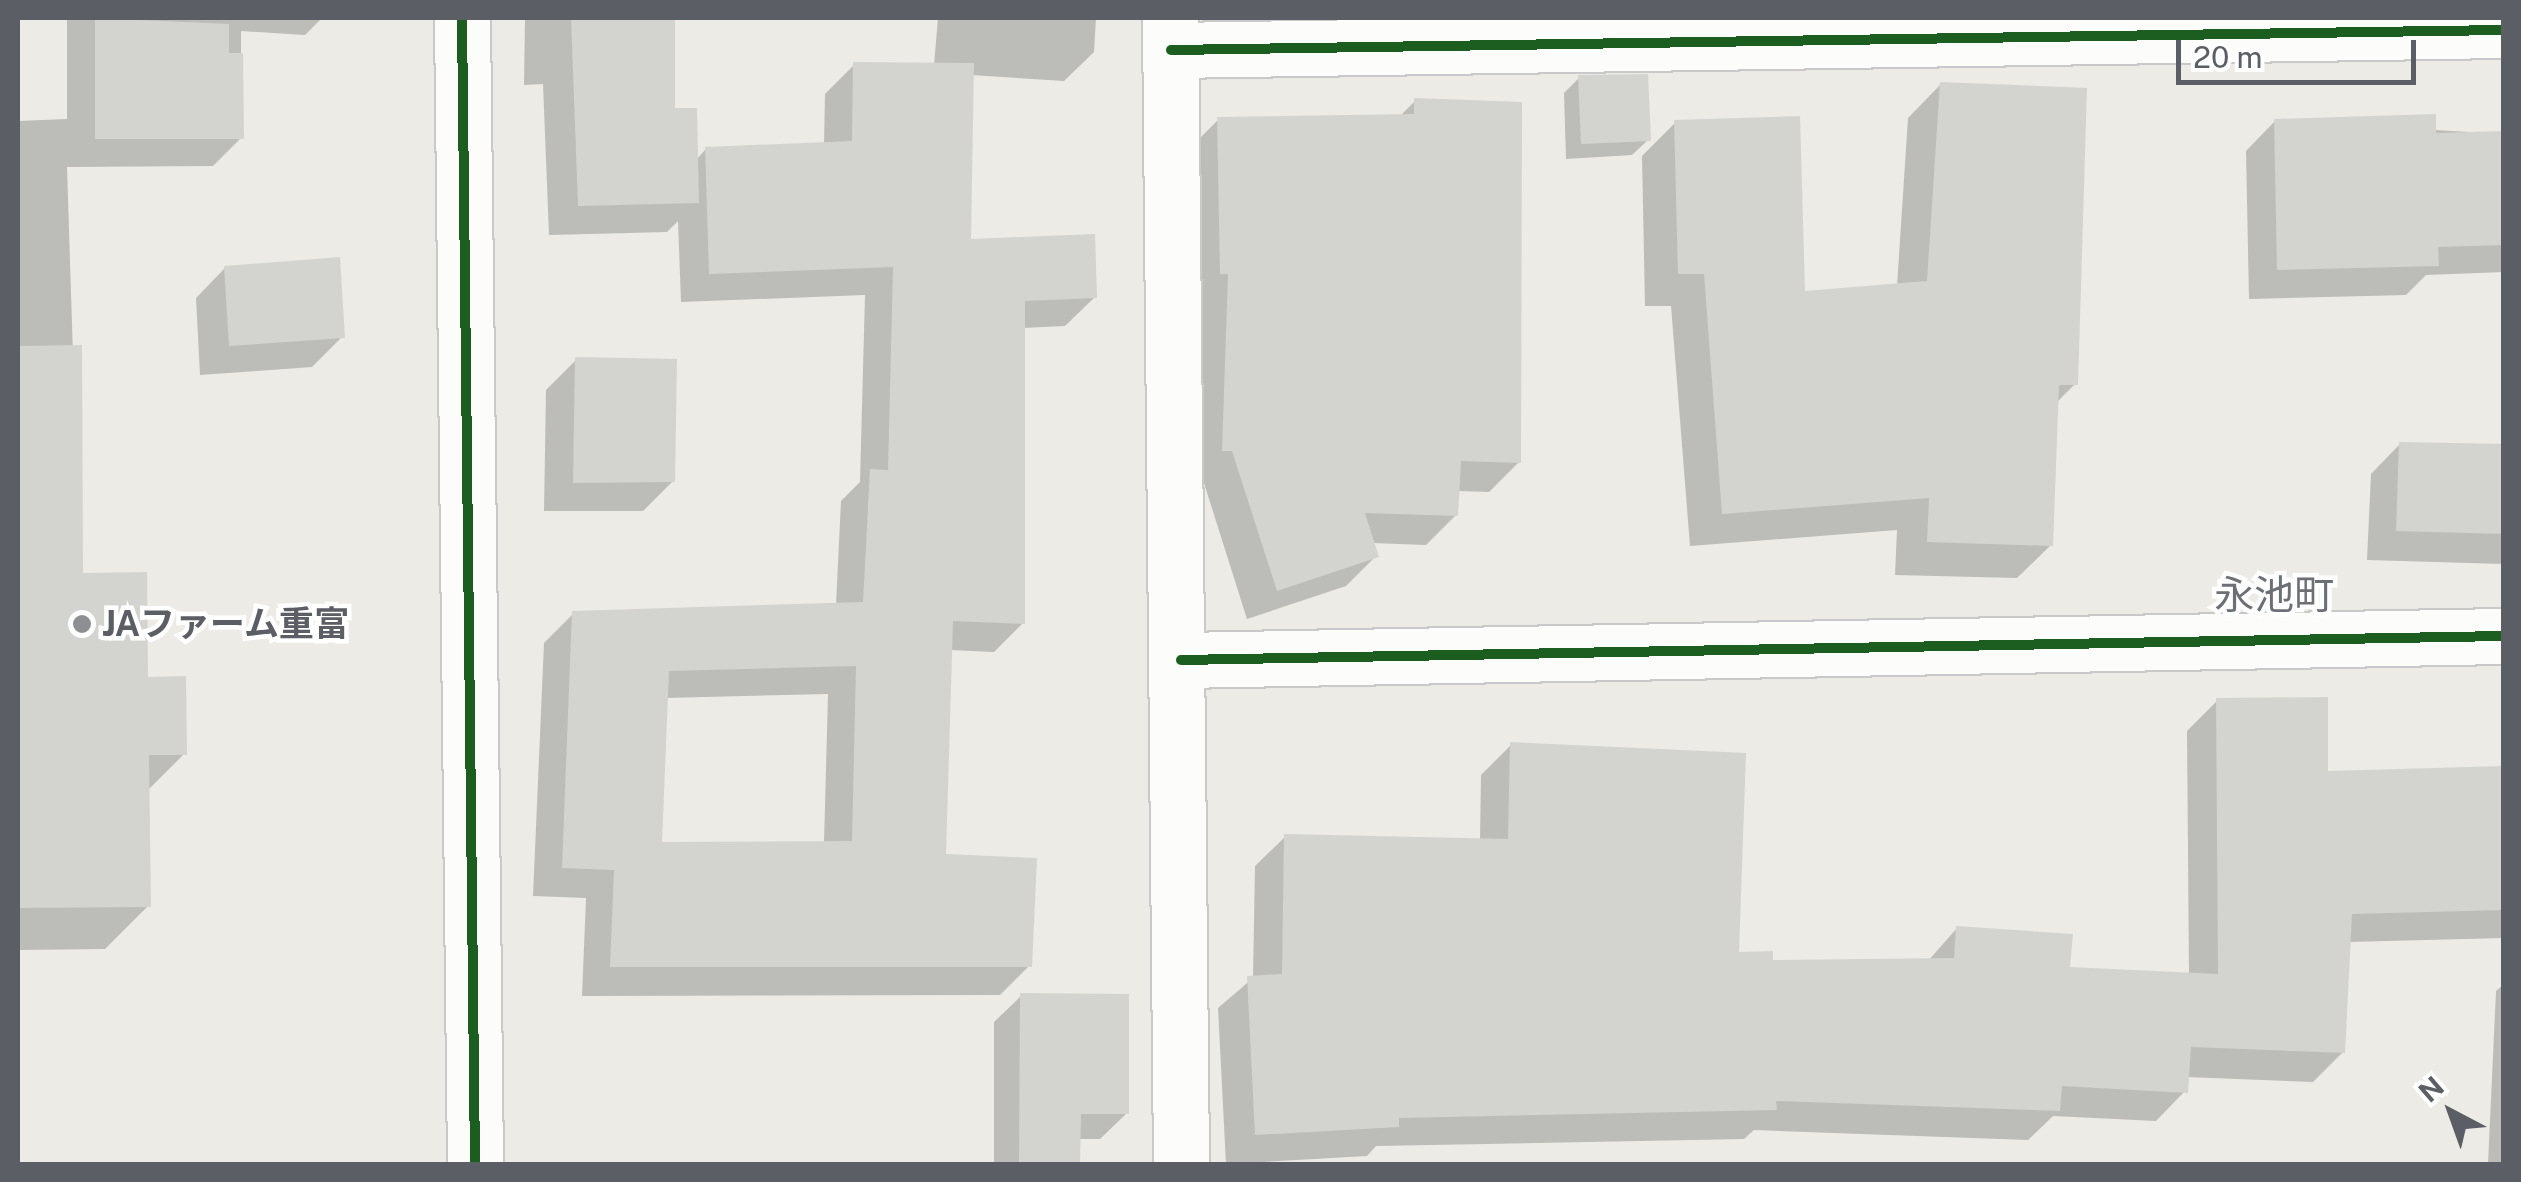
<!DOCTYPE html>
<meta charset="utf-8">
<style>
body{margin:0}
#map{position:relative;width:2521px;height:1182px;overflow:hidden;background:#ecebe6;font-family:"Public Sans","Noto Sans JP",sans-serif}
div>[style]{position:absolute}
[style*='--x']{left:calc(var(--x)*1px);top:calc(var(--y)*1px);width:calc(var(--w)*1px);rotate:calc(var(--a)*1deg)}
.shadow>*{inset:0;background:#0003}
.building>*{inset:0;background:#d3d3d0}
.roads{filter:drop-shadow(2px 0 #c8c9c8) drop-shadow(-2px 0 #c8c9c8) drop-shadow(0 2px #c8c9c8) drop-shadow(0 -2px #c8c9c8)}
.street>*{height:55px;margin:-27.5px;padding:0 27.5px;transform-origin:27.5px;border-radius:27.5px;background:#fcfcfb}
.secondary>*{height:55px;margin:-27.5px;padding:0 27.5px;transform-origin:27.5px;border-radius:27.5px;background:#fcfcfb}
.cycleway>*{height:10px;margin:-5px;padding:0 5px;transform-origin:5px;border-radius:5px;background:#1b5e20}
.dots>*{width:28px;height:28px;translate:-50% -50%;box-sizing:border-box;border:5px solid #fff;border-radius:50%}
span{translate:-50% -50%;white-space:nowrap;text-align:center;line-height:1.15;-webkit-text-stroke:9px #fff;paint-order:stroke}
.poi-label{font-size:35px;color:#5b5e64;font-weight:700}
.left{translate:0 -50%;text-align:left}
.quarter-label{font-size:40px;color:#6c7076}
.frame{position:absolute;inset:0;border:20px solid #5b5e64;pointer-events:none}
.north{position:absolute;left:2401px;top:1062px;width:100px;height:100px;-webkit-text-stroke:8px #fff;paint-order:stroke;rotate:319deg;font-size:28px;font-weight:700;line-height:40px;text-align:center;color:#5b5e64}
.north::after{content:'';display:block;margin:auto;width:35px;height:45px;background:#5b5e64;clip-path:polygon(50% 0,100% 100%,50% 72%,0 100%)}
.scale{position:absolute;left:2176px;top:40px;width:240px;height:45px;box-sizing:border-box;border:5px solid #5b5e64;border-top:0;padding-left:12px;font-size:30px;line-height:35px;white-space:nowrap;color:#5b5e64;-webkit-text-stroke:8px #fff;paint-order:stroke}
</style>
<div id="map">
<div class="shadow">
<div style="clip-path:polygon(67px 18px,322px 18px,305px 35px,241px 31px,241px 138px,213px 166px,67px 167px,80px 575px,184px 754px,147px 791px,148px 906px,105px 949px,18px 950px,18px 121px,67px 119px)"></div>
<div style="clip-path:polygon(evenodd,525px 18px,672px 18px,672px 111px,696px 160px,706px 149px,824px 145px,825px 94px,854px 65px,934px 65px,938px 18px,1096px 18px,1094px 52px,1064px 81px,971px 75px,968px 242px,1095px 297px,1065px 326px,1023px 328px,1023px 623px,994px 652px,950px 650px,943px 856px,1029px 966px,1000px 995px,582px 996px,586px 898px,533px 896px,544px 643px,574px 613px,836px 605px,841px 501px,860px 482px,865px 295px,681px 302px,678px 221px,667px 232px,549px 235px,543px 84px,524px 85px,525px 18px,828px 694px,824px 843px,659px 844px,665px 698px,828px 694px)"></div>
<div style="clip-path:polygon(1579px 78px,1648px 140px,1632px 155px,1566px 159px,1564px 93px)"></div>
<div style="clip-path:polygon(1941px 84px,2075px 384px,2056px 403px,2051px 545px,2017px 578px,1895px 575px,1897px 530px,1690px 546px,1671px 306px,1645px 306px,1642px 156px,1675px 123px,1802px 294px,1897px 286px,1908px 118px)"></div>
<div style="clip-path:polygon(1415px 101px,1519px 462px,1489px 492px,1457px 491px,1456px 515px,1426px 545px,1372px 543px,1376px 556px,1346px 586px,1247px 619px,1203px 480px,1193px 480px,1189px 149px,1218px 120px,1400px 116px)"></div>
<div style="clip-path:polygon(2275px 121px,2504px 134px,2504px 272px,2426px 275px,2406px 295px,2249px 299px,2246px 151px)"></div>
<div style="clip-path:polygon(225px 268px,342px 337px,312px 367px,200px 375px,196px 298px)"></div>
<div style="clip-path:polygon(576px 360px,673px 481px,643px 511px,544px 511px,546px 390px)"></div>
<div style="clip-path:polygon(2400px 444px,2504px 446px,2504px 564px,2367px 560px,2371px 474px)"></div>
<div style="clip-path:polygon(2217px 701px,2326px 773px,2504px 768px,2504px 938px,2348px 942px,2343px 1052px,2313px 1082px,2186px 1077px,2185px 1091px,2156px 1121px,2053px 1116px,2028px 1140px,1754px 1130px,1744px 1139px,1376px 1146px,1367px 1156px,1226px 1164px,1218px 1008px,1253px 978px,1255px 866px,1285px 837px,1480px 841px,1481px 775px,1511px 745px,1737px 954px,1770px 962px,1928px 961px,1957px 928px,2067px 969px,2189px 975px,2187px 731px)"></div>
<div style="clip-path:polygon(2504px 984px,2504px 1164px,2488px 1164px,2496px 991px)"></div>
<div style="clip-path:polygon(1021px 996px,1127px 1113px,1100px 1139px,1078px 1139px,1078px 1164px,994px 1164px,994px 1022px)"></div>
</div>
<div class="building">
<div style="clip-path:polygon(95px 18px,229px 24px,229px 53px,243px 53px,244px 139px,95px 139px)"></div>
<div style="clip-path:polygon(571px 18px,675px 18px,675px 108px,697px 108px,699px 203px,578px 206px)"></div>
<div style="clip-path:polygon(evenodd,853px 62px,974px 63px,971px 239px,1095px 234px,1097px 298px,1025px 301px,1025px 624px,953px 621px,946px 854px,1037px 858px,1032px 967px,610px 967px,614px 870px,562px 868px,572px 611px,863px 602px,870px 469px,888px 470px,893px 267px,709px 274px,705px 147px,852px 141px,853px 62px,856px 666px,852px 841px,662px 842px,669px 671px,856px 666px)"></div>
<div style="clip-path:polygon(1648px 74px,1651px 141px,1581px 144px,1578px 75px)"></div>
<div style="clip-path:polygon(1940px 82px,2087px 88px,2078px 385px,2059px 385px,2053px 546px,1927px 542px,1929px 498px,1722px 514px,1704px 274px,1678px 274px,1674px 120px,1800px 116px,1805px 291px,1927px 281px)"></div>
<div style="clip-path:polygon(1414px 98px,1522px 102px,1521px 463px,1461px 461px,1458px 516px,1365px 513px,1379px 557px,1277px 591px,1232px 451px,1222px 451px,1228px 274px,1220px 274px,1217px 117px,1414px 114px)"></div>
<div style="clip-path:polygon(2436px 114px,2436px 133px,2504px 131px,2504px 245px,2438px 247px,2439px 266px,2277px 270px,2274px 119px)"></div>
<div style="clip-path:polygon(340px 257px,345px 338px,229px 346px,224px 266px)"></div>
<div style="clip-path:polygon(82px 345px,83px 573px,147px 572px,148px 677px,186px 676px,187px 755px,149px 755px,151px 907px,18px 908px,18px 346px)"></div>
<div style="clip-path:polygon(575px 357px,677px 359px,675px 482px,573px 483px)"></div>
<div style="clip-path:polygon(2399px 442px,2504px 444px,2504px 534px,2396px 531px)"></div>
<div style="clip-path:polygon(2328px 697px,2328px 771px,2504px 766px,2504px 910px,2352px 914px,2345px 1053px,2191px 1047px,2188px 1093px,2062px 1086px,2060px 1111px,1776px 1101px,1777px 1110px,1399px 1118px,1399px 1127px,1255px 1135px,1247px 976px,1282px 974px,1284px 834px,1508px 839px,1510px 742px,1746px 753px,1739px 952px,1773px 951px,1773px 960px,1954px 958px,1956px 926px,2073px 934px,2070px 967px,2218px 974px,2216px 698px)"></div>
<div style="clip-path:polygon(1020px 993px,1129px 994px,1129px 1114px,1081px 1114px,1080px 1164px,1019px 1164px)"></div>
</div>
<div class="roads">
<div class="street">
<div style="--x:1170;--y:18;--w:1146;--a:89.45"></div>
<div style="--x:1171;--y:50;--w:1333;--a:-0.86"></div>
<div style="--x:1181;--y:660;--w:1323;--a:-1.04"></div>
</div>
<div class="secondary">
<div style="--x:462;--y:18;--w:1146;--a:89.35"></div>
</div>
</div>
<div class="cycleway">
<div style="--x:462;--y:18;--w:1146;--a:89.35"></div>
<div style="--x:1171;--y:50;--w:1333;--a:-0.86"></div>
<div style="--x:1181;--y:660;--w:1323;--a:-1.04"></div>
</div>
<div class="dots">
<div style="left:82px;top:624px;background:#8e8f92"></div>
</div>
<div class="poi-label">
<span class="left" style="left:102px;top:624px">JAファーム重富</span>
</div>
<div class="quarter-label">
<span style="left:2274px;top:595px">永池町</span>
</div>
<div class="frame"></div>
<div class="north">N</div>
<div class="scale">20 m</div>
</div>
